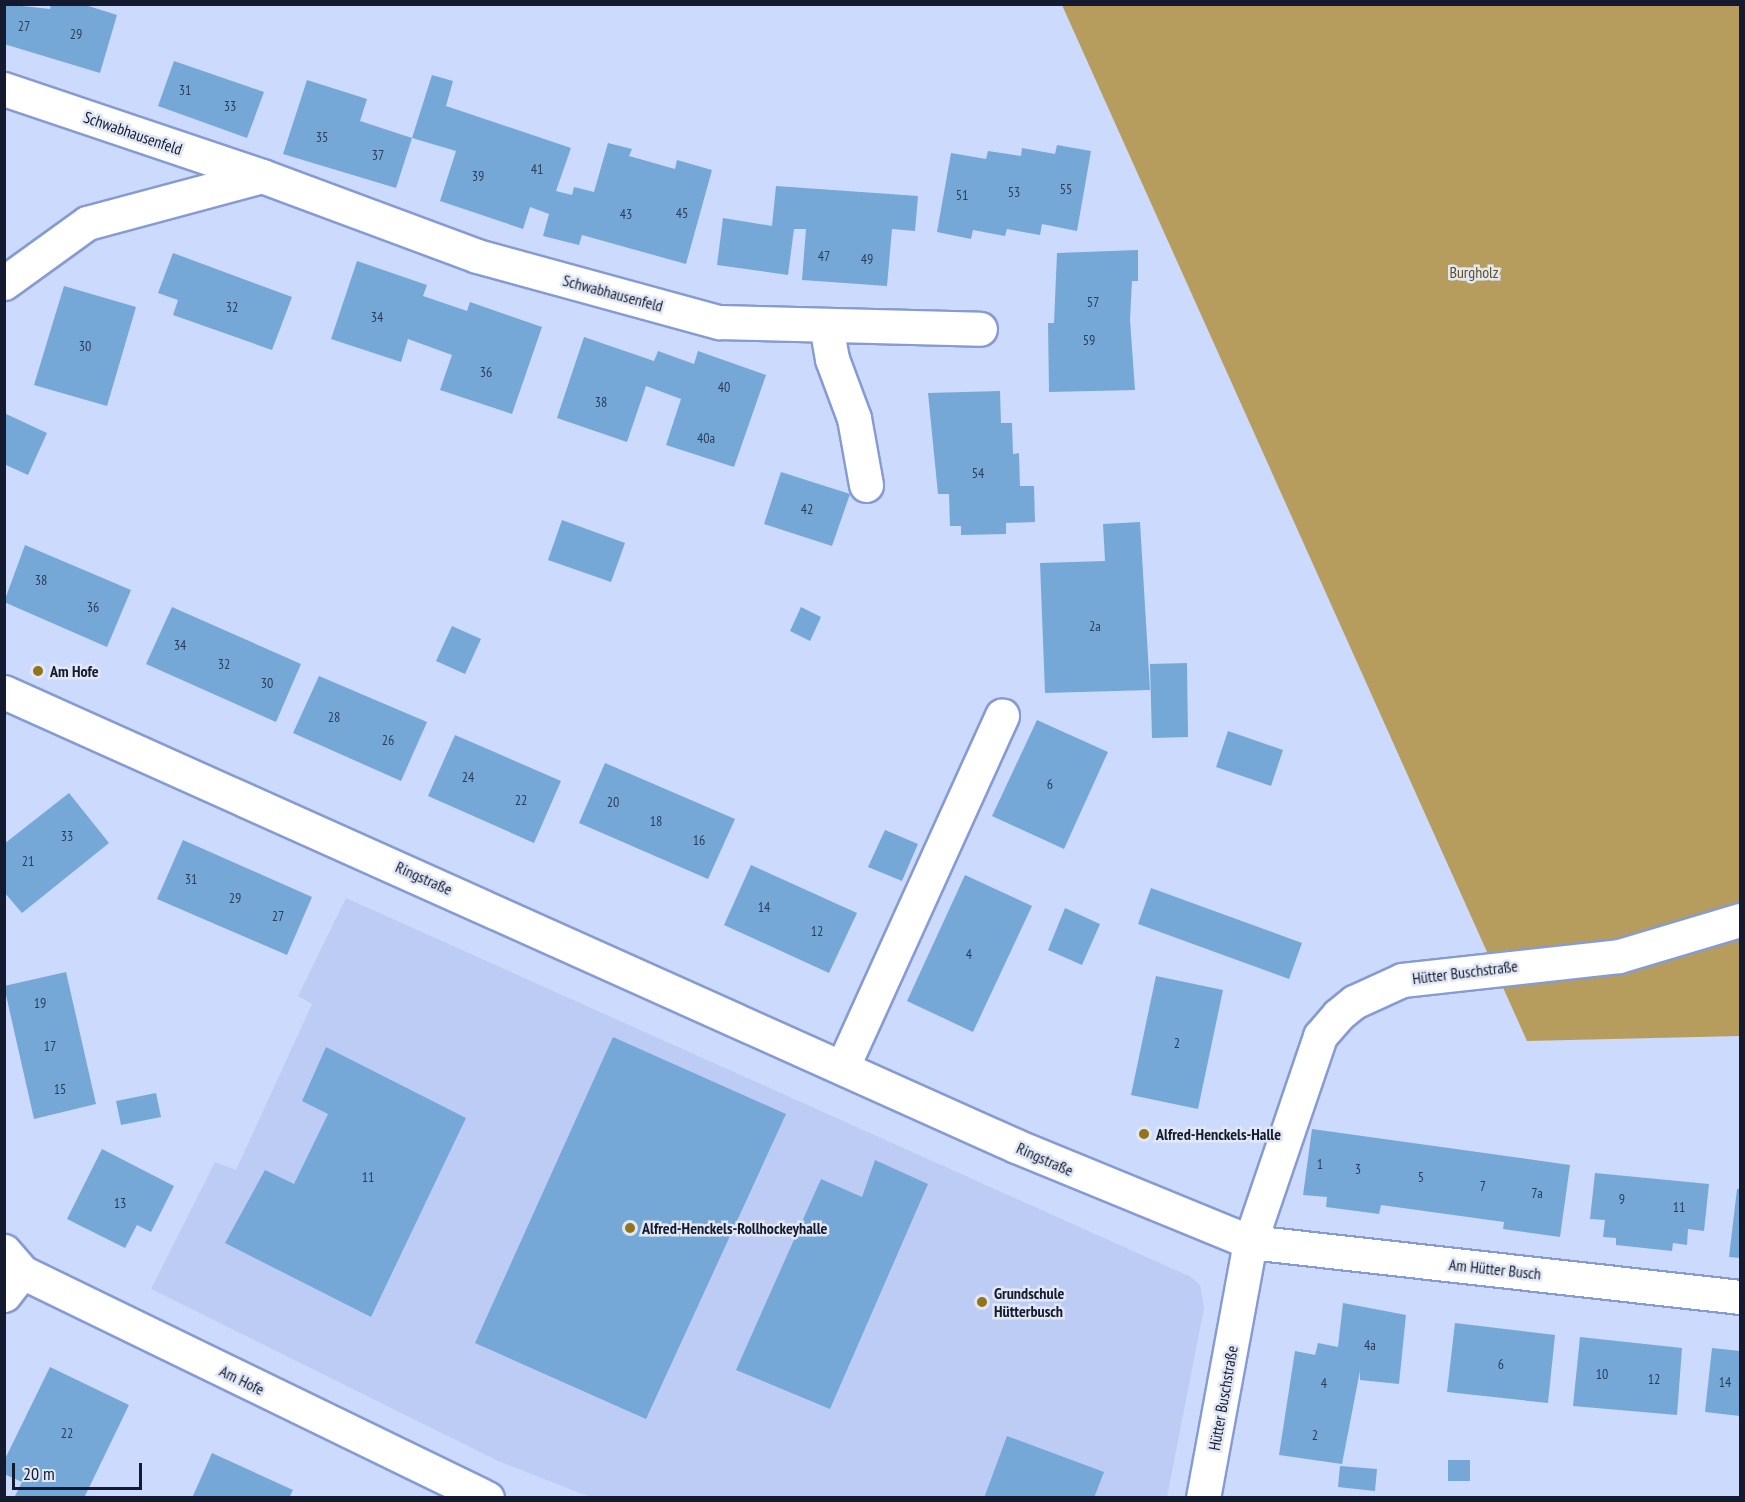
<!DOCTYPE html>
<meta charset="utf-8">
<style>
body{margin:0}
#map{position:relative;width:1745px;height:1502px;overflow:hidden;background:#ccdafe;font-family:"PT Sans Narrow",sans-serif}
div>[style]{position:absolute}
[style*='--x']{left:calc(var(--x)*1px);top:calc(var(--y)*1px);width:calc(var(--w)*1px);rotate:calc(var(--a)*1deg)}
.built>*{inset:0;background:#bdccf4}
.forest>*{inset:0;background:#b69d5e}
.building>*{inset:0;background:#76a8d7}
.roads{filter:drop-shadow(2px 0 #869bd4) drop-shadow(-2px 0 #869bd4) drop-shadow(0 2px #869bd4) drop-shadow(0 -2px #869bd4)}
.minor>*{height:33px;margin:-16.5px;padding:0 16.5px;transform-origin:16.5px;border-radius:16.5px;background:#fff}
.dots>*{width:16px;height:16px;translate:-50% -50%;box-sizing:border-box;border:3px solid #e2e7f4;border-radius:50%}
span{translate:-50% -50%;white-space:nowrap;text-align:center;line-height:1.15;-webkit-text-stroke:5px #e2e7f4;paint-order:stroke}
.number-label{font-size:14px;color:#2c3e5a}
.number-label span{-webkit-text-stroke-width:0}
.street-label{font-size:16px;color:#141b31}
.park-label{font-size:16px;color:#635020}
.poi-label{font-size:16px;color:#141b31;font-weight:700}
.left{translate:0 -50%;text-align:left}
.frame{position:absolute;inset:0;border:6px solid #141b31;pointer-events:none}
.scale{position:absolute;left:12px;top:1463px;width:130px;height:27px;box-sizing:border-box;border:3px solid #141b31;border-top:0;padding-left:8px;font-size:18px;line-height:21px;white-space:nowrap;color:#141b31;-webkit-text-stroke:4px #e2e7f4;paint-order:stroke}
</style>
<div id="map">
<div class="built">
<div style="clip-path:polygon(346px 898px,1191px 1277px,1200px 1285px,1204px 1308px,1167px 1497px,593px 1498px,498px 1461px,151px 1289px,215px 1162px,236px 1170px,312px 1004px,298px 996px)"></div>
</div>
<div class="forest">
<div style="clip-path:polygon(1062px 5px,1740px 5px,1740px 1036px,1527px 1041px)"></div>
</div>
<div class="building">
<div style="clip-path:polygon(4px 4px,50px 9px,51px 4px,82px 4px,117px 15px,100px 73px,4px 44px)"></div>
<div style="clip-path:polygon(174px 61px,264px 92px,247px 138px,158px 106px)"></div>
<div style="clip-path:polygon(432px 75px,453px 81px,446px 106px,571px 148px,556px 191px,572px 195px,574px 187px,594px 192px,608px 143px,632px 149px,629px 156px,675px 169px,677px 160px,712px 170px,686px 264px,582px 235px,579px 245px,543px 236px,549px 214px,530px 207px,523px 229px,440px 201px,456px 151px,412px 138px,396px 188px,283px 154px,307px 80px,367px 99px,360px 121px,412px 138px)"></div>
<div style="clip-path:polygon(1057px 145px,1091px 151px,1077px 231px,1042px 224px,1040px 235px,1007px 229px,1005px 236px,973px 230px,971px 239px,937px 232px,951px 153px,986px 159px,988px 151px,1021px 156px,1022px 148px,1055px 154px)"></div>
<div style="clip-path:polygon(776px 186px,918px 196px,915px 231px,892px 229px,887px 286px,802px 280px,806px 229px,794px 229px,788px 275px,717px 265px,723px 218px,772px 226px)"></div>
<div style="clip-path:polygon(1138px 250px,1138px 281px,1132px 281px,1130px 320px,1135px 390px,1049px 392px,1048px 323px,1054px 323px,1057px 253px)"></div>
<div style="clip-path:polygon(173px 253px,292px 297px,272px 350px,173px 315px,178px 300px,158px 293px)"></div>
<div style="clip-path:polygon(357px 261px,427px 285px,423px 296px,467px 311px,470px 302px,542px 327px,512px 414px,440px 390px,452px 355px,408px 339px,401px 362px,331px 339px)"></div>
<div style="clip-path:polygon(64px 286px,136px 307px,107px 406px,34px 385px)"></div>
<div style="clip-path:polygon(584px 337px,654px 361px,658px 351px,694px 364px,698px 351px,766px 375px,734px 467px,666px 445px,681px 399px,646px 386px,627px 442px,557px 418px)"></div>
<div style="clip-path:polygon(1000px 391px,1001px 423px,1012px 423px,1013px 454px,1019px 453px,1020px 486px,1034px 486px,1035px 522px,1006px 523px,1006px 534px,961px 535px,961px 526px,950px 526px,949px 494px,938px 494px,928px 393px)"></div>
<div style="clip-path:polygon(4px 413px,47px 433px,28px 475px,6px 465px,4px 468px)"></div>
<div style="clip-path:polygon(781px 472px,850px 494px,832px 546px,764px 524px)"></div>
<div style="clip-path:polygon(562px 520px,625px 543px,611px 582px,548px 560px)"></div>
<div style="clip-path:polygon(1140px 522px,1150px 690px,1045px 693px,1040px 563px,1105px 561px,1103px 524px)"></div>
<div style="clip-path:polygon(25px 545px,131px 590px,107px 647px,4px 602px)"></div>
<div style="clip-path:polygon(172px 607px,301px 664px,276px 722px,146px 664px)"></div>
<div style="clip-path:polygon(801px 607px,821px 617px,810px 641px,790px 631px)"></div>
<div style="clip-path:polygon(452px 626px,481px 639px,465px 674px,436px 661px)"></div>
<div style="clip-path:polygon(1187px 663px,1188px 737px,1152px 738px,1150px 664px)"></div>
<div style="clip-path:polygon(319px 676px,427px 722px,401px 781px,293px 733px)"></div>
<div style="clip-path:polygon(1037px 720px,1108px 752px,1064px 849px,992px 816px)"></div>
<div style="clip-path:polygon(1228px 731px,1283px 750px,1271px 786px,1216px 767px)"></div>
<div style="clip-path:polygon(455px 735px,561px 781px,534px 843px,428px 796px)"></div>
<div style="clip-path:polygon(605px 763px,735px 819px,708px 879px,579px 823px)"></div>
<div style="clip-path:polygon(69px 793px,109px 843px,22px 913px,4px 892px,4px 844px)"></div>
<div style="clip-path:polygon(885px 830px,918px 844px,902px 881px,868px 867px)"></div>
<div style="clip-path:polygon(183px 840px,312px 897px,287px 955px,157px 899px)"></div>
<div style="clip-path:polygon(751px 865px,857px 913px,829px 973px,724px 925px)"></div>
<div style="clip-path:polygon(965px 875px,1032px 906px,973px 1032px,907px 1001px)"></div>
<div style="clip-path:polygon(1151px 888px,1302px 943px,1289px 979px,1138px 924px)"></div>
<div style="clip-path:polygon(1065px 908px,1100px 924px,1082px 965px,1048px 950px)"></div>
<div style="clip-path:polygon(66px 972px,96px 1104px,34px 1119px,4px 986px)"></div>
<div style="clip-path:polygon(1156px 976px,1223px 990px,1198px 1109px,1131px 1095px)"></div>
<div style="clip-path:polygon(613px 1037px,786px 1114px,646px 1419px,475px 1343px)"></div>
<div style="clip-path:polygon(326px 1047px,466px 1118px,371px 1317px,225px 1243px,265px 1170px,294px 1184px,328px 1114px,302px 1101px)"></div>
<div style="clip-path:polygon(156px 1093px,161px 1117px,121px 1125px,116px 1101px)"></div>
<div style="clip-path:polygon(1312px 1129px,1570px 1165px,1560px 1237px,1503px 1229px,1504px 1222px,1381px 1205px,1379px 1214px,1326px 1207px,1327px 1197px,1303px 1195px)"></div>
<div style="clip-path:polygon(102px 1149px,174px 1186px,151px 1232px,137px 1225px,125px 1248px,67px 1219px)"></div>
<div style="clip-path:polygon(875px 1160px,928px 1184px,830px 1409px,736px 1370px,821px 1179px,862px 1197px)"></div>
<div style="clip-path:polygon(1595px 1173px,1709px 1184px,1704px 1231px,1688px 1229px,1687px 1245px,1673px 1243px,1672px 1251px,1616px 1245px,1616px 1238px,1603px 1237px,1605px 1220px,1590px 1219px)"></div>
<div style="clip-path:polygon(1737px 1189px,1740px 1189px,1740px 1258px,1729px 1257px)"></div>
<div style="clip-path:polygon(1343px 1303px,1406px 1315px,1399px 1384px,1360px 1380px,1360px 1371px,1342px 1464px,1279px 1455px,1295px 1351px,1315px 1355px,1318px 1343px,1338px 1347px)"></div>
<div style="clip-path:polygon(1455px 1323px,1555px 1335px,1548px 1403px,1447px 1392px)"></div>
<div style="clip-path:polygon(1580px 1337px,1682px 1348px,1677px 1415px,1573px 1406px)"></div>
<div style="clip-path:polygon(1712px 1348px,1740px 1351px,1740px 1416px,1705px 1412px)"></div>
<div style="clip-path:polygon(50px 1367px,129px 1405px,84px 1498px,14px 1498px,22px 1482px,4px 1474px,4px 1461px)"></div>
<div style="clip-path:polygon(1007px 1436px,1104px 1472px,1094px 1498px,984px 1498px)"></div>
<div style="clip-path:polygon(212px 1453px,293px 1490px,289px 1498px,192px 1498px)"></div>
<div style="clip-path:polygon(1448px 1460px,1470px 1460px,1470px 1481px,1448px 1481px)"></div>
<div style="clip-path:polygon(1340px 1466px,1377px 1469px,1375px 1491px,1338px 1487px)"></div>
</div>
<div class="roads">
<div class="minor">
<div style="--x:4;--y:89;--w:272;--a:18.6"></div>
<div style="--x:4;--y:283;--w:102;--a:-35.9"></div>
<div style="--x:87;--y:223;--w:181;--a:-15"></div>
<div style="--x:262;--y:176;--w:229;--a:20.4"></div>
<div style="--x:477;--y:256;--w:251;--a:15.3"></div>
<div style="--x:719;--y:322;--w:261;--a:1.5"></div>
<div style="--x:826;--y:325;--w:35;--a:80"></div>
<div style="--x:832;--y:359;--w:63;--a:69.6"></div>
<div style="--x:854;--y:418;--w:68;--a:79.8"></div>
<div style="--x:4;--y:692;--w:1109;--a:24.16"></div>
<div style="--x:1016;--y:1146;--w:253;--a:22.3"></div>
<div style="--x:1250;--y:1242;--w:493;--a:6.4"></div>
<div style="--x:843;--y:1066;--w:385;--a:-65.6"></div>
<div style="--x:4;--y:1251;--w:28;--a:49"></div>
<div style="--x:22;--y:1272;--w:517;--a:25.92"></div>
<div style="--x:4;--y:1295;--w:29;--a:-52"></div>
<div style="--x:1203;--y:1498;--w:260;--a:-79.6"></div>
<div style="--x:1250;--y:1242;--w:218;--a:-71.2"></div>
<div style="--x:1320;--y:1036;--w:28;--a:-49"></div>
<div style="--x:1338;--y:1015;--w:21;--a:-39"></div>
<div style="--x:1354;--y:1002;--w:53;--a:-24.6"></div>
<div style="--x:1402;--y:980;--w:218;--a:-6.3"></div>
<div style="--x:1619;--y:956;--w:126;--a:-16.6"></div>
</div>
</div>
<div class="dots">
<div style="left:38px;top:671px;background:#93741b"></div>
<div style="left:1144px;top:1134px;background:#93741b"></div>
<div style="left:630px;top:1228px;background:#93741b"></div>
<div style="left:982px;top:1302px;background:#93741b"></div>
</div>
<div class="number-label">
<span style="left:24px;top:26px">27</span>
<span style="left:76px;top:34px">29</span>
<span style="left:185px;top:90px">31</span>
<span style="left:230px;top:106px">33</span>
<span style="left:322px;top:137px">35</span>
<span style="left:378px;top:155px">37</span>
<span style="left:537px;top:169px">41</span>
<span style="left:478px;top:176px">39</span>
<span style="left:1066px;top:189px">55</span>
<span style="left:1014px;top:192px">53</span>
<span style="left:962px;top:195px">51</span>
<span style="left:682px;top:213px">45</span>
<span style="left:626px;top:214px">43</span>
<span style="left:824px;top:256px">47</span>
<span style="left:867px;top:259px">49</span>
<span style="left:1093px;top:302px">57</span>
<span style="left:232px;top:307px">32</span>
<span style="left:377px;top:317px">34</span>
<span style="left:1089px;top:340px">59</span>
<span style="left:85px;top:346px">30</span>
<span style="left:486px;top:372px">36</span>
<span style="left:724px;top:387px">40</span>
<span style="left:601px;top:402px">38</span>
<span style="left:706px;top:438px">40a</span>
<span style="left:978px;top:473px">54</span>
<span style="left:807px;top:509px">42</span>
<span style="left:41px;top:580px">38</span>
<span style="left:93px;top:607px">36</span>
<span style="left:1095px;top:626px">2a</span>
<span style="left:180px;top:645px">34</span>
<span style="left:224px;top:664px">32</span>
<span style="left:267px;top:683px">30</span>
<span style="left:334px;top:717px">28</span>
<span style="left:388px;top:740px">26</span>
<span style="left:468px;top:777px">24</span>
<span style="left:1050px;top:784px">6</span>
<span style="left:521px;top:800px">22</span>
<span style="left:613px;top:802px">20</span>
<span style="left:656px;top:821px">18</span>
<span style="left:67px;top:836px">33</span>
<span style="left:699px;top:840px">16</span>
<span style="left:28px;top:861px">21</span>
<span style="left:191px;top:879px">31</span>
<span style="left:235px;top:898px">29</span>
<span style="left:764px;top:907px">14</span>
<span style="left:278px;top:916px">27</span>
<span style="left:817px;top:931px">12</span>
<span style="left:969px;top:954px">4</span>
<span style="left:40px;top:1003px">19</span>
<span style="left:1177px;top:1043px">2</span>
<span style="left:50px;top:1046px">17</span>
<span style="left:60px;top:1089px">15</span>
<span style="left:1320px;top:1164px">1</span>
<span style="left:1358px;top:1169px">3</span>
<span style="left:368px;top:1177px">11</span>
<span style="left:1421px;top:1177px">5</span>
<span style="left:1483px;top:1186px">7</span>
<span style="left:1537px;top:1193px">7a</span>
<span style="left:1622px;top:1199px">9</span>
<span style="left:120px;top:1203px">13</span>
<span style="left:1679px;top:1207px">11</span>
<span style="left:1370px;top:1345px">4a</span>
<span style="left:1501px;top:1364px">6</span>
<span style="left:1602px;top:1374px">10</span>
<span style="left:1654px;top:1379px">12</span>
<span style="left:1725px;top:1382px">14</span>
<span style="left:1324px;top:1383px">4</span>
<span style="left:67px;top:1433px">22</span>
<span style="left:1315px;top:1435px">2</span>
</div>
<div class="street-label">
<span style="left:133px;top:133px;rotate:19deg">Schwabhausenfeld</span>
<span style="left:613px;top:293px;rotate:15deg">Schwabhausenfeld</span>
<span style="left:424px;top:878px;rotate:24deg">Ringstraße</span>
<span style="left:1465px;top:972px;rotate:-7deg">Hütter Buschstraße</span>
<span style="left:1045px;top:1159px;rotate:24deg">Ringstraße</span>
<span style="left:1495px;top:1269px;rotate:6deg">Am Hütter Busch</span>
<span style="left:242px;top:1380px;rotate:26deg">Am Hofe</span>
<span style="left:1223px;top:1398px;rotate:-80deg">Hütter Buschstraße</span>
</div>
<div class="park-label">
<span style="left:1474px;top:272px">Burgholz</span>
</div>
<div class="poi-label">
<span class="left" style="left:50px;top:671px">Am Hofe</span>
<span class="left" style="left:1156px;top:1134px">Alfred-Henckels-Halle</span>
<span class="left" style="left:642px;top:1228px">Alfred-Henckels-Rollhockeyhalle</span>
<span class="left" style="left:994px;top:1302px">Grundschule<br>Hütterbusch</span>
</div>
<div class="frame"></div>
<div class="scale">20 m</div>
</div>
